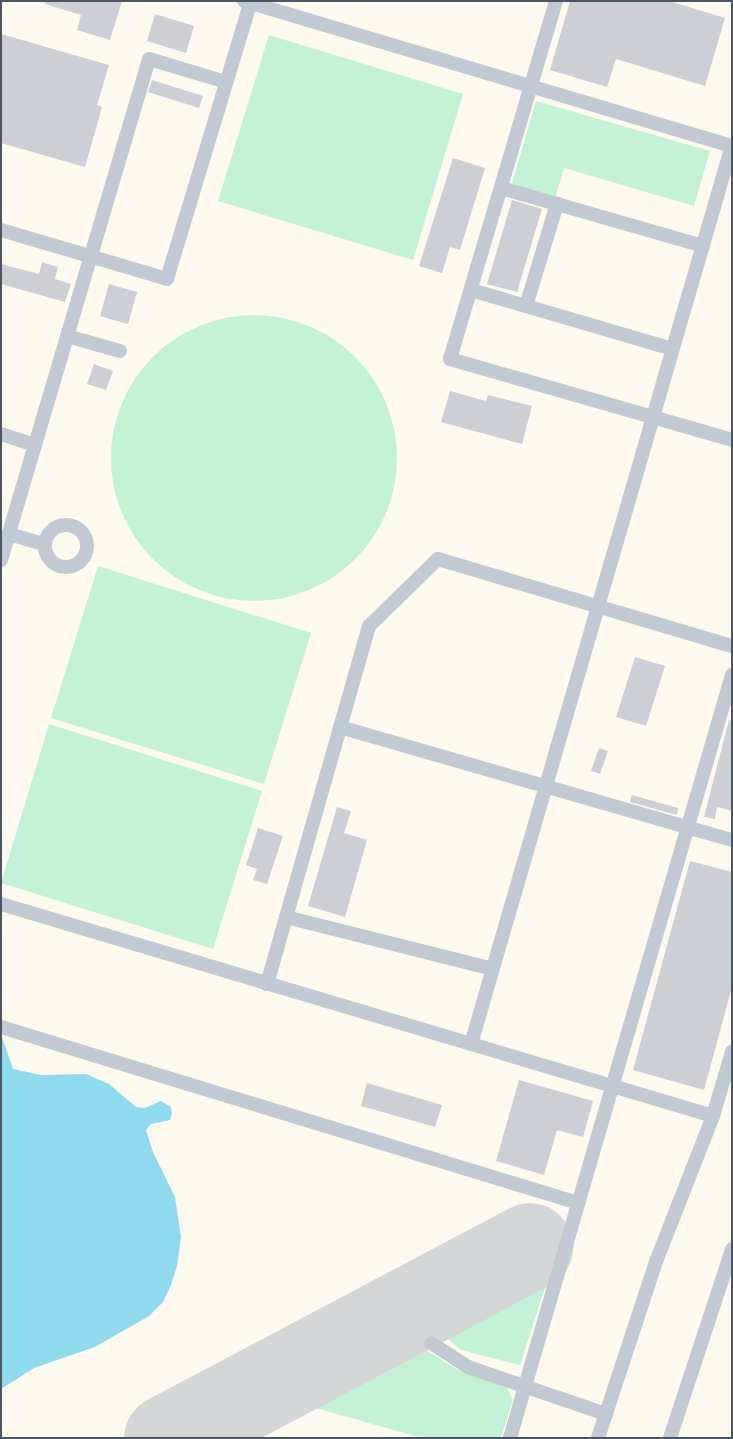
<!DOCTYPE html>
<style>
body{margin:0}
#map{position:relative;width:733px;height:1439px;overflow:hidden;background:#f5f3f3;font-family:Barlow,sans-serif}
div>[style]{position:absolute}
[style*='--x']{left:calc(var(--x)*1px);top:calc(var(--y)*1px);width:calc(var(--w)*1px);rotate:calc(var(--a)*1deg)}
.commercial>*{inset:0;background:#fdf9ef}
.green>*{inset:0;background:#c3f1d5}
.round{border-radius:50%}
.water>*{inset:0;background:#90daee}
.runway>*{height:87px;margin:-43.5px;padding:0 43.5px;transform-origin:43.5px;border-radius:43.5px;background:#d5d6d8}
.building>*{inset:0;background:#cdcfd5}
.minor>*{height:14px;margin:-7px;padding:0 7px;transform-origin:7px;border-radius:7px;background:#c1cad2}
.minor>.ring{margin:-7px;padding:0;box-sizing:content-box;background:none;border:14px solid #c1cad2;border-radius:50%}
span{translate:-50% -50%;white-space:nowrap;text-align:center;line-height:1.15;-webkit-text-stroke:4px #fff;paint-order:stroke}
.frame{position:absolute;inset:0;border:2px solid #4a5661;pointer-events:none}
</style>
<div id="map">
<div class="commercial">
<div style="clip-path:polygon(1px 1px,732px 1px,732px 1438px,1px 1438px)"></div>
</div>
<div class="green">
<div style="clip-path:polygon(269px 35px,463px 94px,413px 260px,218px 201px)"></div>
<div style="clip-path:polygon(536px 101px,710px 151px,694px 206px,564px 168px,555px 199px,511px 187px)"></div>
<div class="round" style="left:111px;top:315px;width:286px;height:286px"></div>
<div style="clip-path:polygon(98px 566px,311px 633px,264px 784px,51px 718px)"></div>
<div style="clip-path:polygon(49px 724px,262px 791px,213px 949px,1px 883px)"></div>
<div style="clip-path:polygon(549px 1275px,520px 1365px,461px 1350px,437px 1330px)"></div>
<div style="clip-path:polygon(418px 1345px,458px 1370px,507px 1388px,513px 1400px,501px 1438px,422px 1438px,305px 1405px)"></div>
</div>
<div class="water">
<div style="clip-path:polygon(1px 1034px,13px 1069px,41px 1075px,86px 1074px,109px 1084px,136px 1107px,145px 1108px,161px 1101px,171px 1107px,172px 1113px,170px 1120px,151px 1124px,146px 1130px,153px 1152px,175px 1197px,181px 1237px,177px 1266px,171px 1285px,163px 1302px,149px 1316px,95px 1347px,34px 1368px,1px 1389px)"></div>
</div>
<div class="runway">
<div style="--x:167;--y:1438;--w:410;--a:-27.9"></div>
</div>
<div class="building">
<div style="clip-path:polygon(45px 1px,122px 1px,110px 40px,77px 30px,81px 15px,45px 4px)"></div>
<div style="clip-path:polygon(570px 1px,669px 1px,725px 18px,705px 86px,616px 59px,607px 87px,550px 70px)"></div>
<div style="clip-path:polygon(155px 14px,194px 26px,186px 53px,147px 41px)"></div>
<div style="clip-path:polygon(1px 34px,109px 65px,97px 105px,102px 107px,85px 167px,1px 143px)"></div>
<div style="clip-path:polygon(152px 80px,203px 96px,199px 108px,148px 92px)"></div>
<div style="clip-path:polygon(453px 158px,485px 168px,460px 250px,450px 247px,442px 273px,419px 266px)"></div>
<div style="clip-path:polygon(512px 200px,542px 209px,517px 292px,487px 284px)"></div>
<div style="clip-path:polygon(42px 262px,58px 267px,55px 279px,71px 284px,65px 302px,1px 284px,1px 264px,39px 274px)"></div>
<div style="clip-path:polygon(109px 284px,137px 292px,128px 324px,100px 316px)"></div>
<div style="clip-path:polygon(94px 364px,113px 371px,106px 390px,87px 384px)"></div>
<div style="clip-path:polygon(450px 391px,486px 401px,488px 395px,532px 406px,522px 444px,441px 422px)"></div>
<div style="clip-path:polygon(635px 657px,665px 666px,646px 726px,616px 717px)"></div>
<div style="clip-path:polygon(729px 720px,732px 721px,732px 811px,717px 807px,715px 819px,704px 817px)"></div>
<div style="clip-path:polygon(599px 748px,608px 751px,600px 774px,591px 771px)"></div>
<div style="clip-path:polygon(632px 795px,678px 808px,677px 815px,630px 802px)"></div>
<div style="clip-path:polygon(337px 807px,351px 811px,344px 833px,367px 840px,345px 917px,308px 906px)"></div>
<div style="clip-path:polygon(258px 828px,283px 836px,267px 884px,253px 880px,257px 869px,246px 865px)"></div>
<div style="clip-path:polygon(690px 861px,732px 872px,732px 987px,704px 1090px,633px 1070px)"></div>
<div style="clip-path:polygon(519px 1080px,593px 1101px,583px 1137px,557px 1130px,544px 1175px,496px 1161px)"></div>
<div style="clip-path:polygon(367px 1083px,442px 1105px,435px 1127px,361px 1106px)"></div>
</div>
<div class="minor">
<div style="--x:244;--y:1;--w:509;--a:16.55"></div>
<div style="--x:556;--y:1;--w:373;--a:106.5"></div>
<div style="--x:450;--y:359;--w:293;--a:16"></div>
<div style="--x:501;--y:188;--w:210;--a:16"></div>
<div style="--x:1;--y:230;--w:173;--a:16.4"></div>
<div style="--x:167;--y:279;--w:290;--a:-73.2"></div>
<div style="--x:471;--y:290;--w:210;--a:16.3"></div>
<div style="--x:526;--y:306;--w:107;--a:-73.1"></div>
<div style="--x:67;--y:336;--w:55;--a:15.8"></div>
<div style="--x:1;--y:434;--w:36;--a:18"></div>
<div class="ring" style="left:45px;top:525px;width:28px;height:28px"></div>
<div style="--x:9;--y:534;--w:36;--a:16"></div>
<div style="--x:1;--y:560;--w:522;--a:-73.54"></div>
<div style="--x:149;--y:59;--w:80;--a:16.6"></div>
<div style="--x:340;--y:727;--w:408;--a:16.1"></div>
<div style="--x:1;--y:904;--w:743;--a:16.58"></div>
<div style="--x:286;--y:917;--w:213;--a:14.1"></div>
<div style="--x:267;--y:984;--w:372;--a:-74.1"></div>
<div style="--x:369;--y:626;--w:96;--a:-44.2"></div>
<div style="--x:438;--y:559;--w:307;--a:16.5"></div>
<div style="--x:1;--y:1027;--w:603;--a:16.96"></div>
<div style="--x:471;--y:1044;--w:936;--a:-73.81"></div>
<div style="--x:431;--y:1343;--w:44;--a:33"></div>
<div style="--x:468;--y:1367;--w:146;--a:18.8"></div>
<div style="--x:510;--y:1438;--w:795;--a:-73.78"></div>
<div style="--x:598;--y:1438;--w:188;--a:-71.8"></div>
<div style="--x:657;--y:1259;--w:154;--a:-68.6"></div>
<div style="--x:713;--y:1116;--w:67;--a:-73.5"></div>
<div style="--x:670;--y:1438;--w:199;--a:-71.8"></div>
</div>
<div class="frame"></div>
</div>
